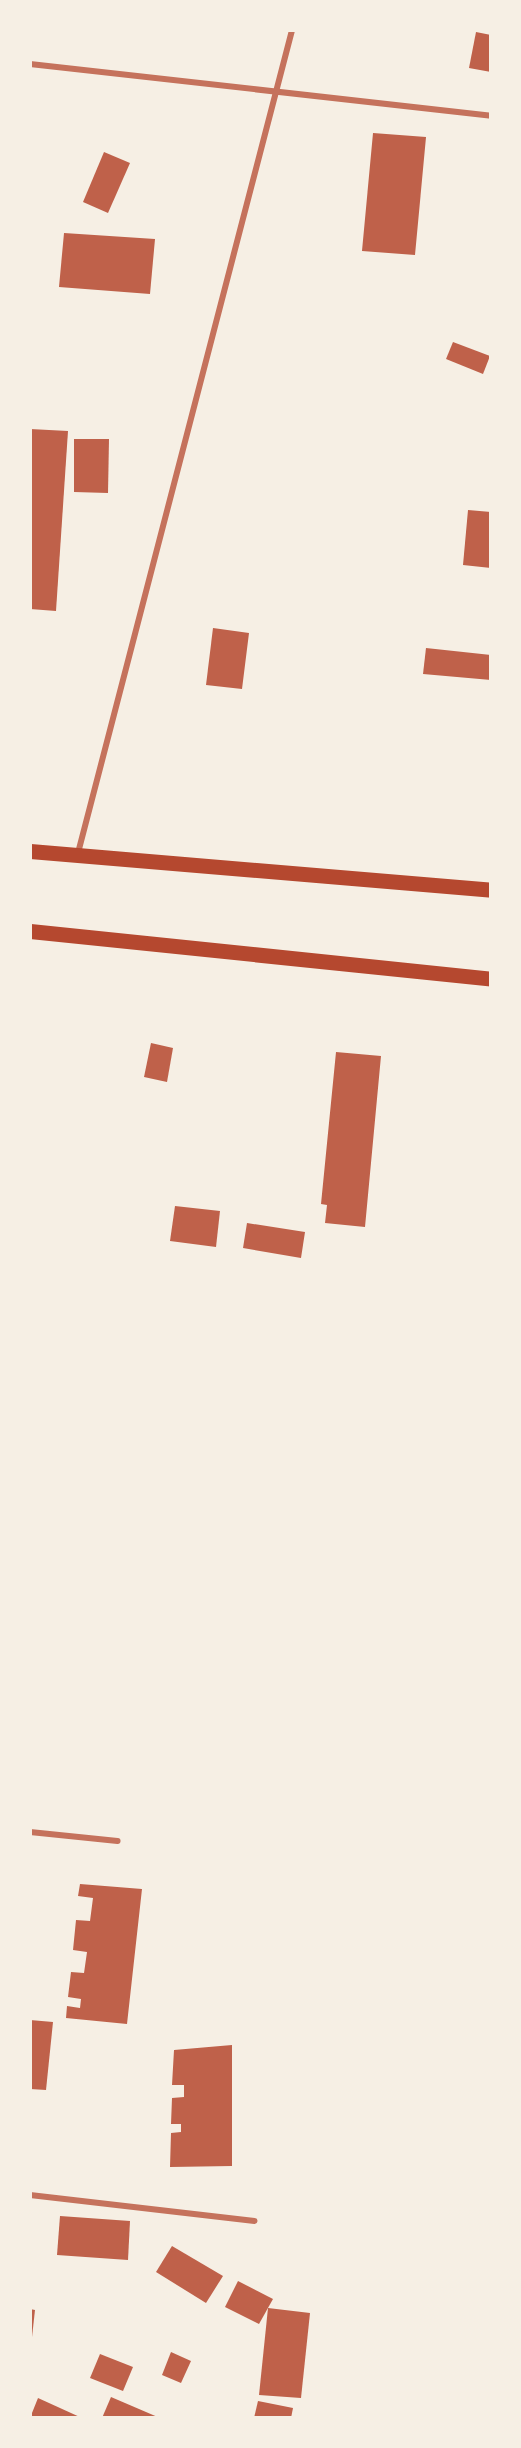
<!DOCTYPE html>
<style>
body{margin:0}
#map{position:relative;width:521px;height:2448px;overflow:hidden;background:#f6efe4;font-family:Cabin,sans-serif}
div>[style]{position:absolute}
[style*='--x']{left:calc(var(--x)*1px);top:calc(var(--y)*1px);width:calc(var(--w)*1px);rotate:calc(var(--a)*1deg)}
.building>*{inset:0;background:#bf614a}
.minor>*{height:6px;margin:-3px;padding:0 3px;transform-origin:3px;border-radius:3px;background:#c5725c}
.primary>*{height:15px;margin:-7.5px;padding:0 7.5px;transform-origin:7.5px;border-radius:7.5px;background:#b5482f}
span{translate:-50% -50%;white-space:nowrap;text-align:center;line-height:1.15;-webkit-text-stroke:5px #f6efe4;paint-order:stroke}
.frame{position:absolute;inset:0;border:32px solid #f6efe4;pointer-events:none}
</style>
<div id="map">
<div class="building">
<div style="clip-path:polygon(476px 32px,491px 35px,491px 72px,469px 68px)"></div>
<div style="clip-path:polygon(373px 133px,426px 137px,415px 255px,362px 251px)"></div>
<div style="clip-path:polygon(104px 152px,130px 163px,108px 213px,83px 202px)"></div>
<div style="clip-path:polygon(64px 233px,155px 239px,150px 294px,59px 287px)"></div>
<div style="clip-path:polygon(453px 342px,490px 356px,483px 374px,446px 359px)"></div>
<div style="clip-path:polygon(30px 429px,68px 431px,56px 611px,30px 609px)"></div>
<div style="clip-path:polygon(74px 439px,109px 439px,108px 493px,74px 492px)"></div>
<div style="clip-path:polygon(468px 510px,491px 512px,491px 568px,463px 565px)"></div>
<div style="clip-path:polygon(213px 628px,249px 633px,242px 689px,206px 685px)"></div>
<div style="clip-path:polygon(426px 648px,491px 655px,491px 680px,423px 674px)"></div>
<div style="clip-path:polygon(151px 1043px,173px 1048px,167px 1082px,144px 1077px)"></div>
<div style="clip-path:polygon(336px 1052px,381px 1056px,365px 1227px,325px 1223px,327px 1205px,321px 1204px)"></div>
<div style="clip-path:polygon(175px 1206px,220px 1211px,216px 1247px,170px 1241px)"></div>
<div style="clip-path:polygon(247px 1223px,305px 1232px,301px 1258px,243px 1248px)"></div>
<div style="clip-path:polygon(80px 1884px,142px 1889px,127px 2024px,66px 2018px,67px 2006px,80px 2008px,81px 1999px,68px 1997px,71px 1972px,84px 1973px,87px 1952px,73px 1950px,76px 1920px,90px 1921px,93px 1898px,78px 1896px)"></div>
<div style="clip-path:polygon(30px 2020px,53px 2022px,46px 2090px,30px 2089px)"></div>
<div style="clip-path:polygon(232px 2045px,232px 2166px,170px 2167px,171px 2133px,181px 2132px,181px 2124px,171px 2124px,172px 2098px,184px 2097px,184px 2085px,172px 2085px,174px 2050px)"></div>
<div style="clip-path:polygon(60px 2216px,130px 2221px,128px 2260px,57px 2255px)"></div>
<div style="clip-path:polygon(172px 2246px,223px 2276px,206px 2303px,156px 2272px)"></div>
<div style="clip-path:polygon(238px 2281px,273px 2299px,259px 2324px,225px 2307px)"></div>
<div style="clip-path:polygon(268px 2308px,310px 2313px,301px 2398px,259px 2395px)"></div>
<div style="clip-path:polygon(30px 2309px,35px 2310px,32px 2337px,30px 2337px)"></div>
<div style="clip-path:polygon(171px 2352px,191px 2361px,181px 2383px,162px 2375px)"></div>
<div style="clip-path:polygon(100px 2354px,133px 2367px,123px 2391px,90px 2378px)"></div>
<div style="clip-path:polygon(111px 2397px,160px 2418px,102px 2418px)"></div>
<div style="clip-path:polygon(38px 2398px,82px 2418px,30px 2418px)"></div>
<div style="clip-path:polygon(258px 2401px,293px 2408px,291px 2418px,254px 2418px)"></div>
</div>
<div class="minor">
<div style="--x:30;--y:64;--w:464;--a:6.4"></div>
<div style="--x:78;--y:853;--w:850;--a:-75.42"></div>
<div style="--x:30;--y:1832;--w:88;--a:5.8"></div>
<div style="--x:30;--y:2195;--w:226;--a:6.6"></div>
</div>
<div class="primary">
<div style="--x:30;--y:851;--w:463;--a:4.8"></div>
<div style="--x:30;--y:931;--w:463;--a:5.9"></div>
</div>
<div class="frame"></div>
</div>
